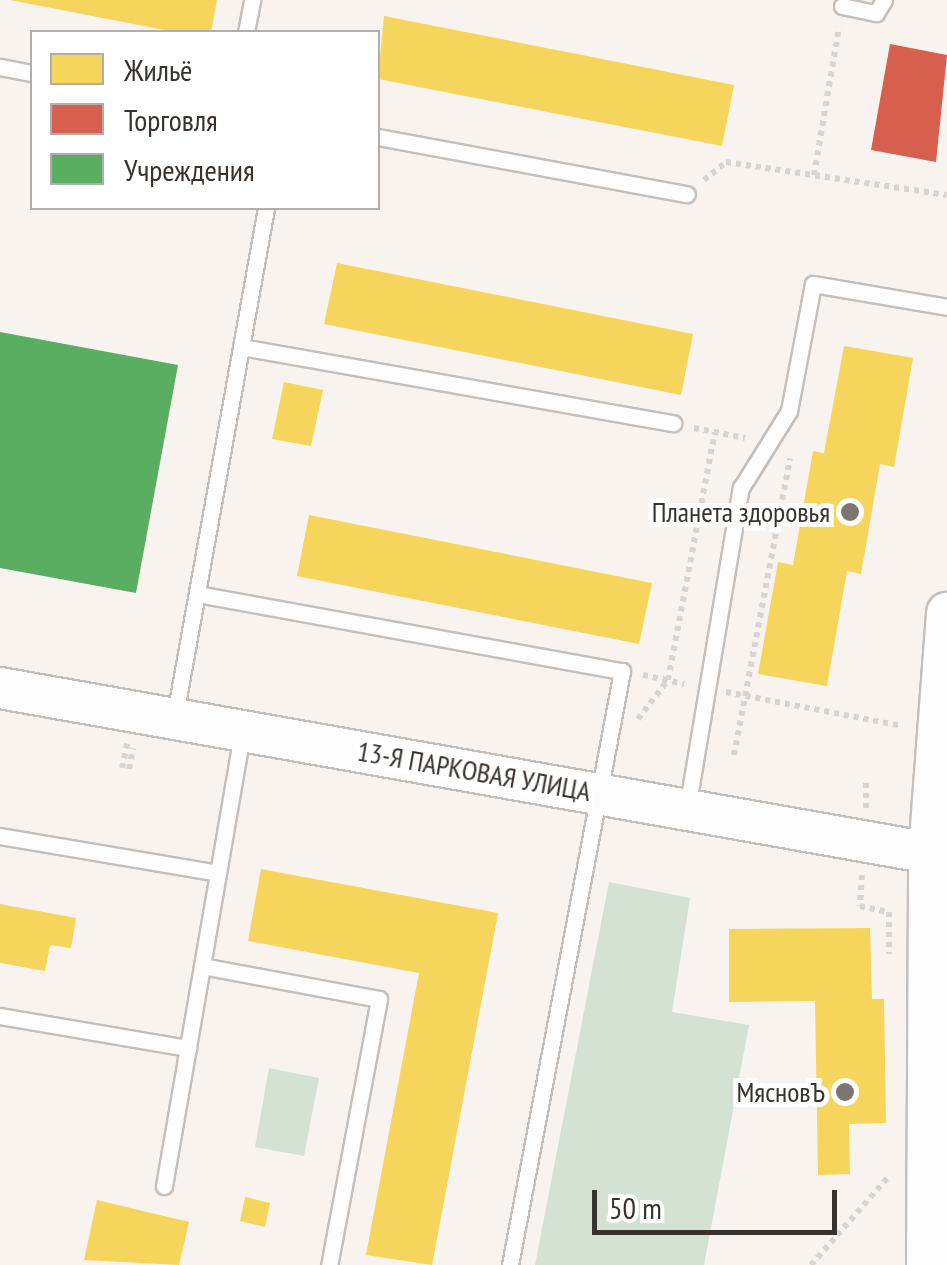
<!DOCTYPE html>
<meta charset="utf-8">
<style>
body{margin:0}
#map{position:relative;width:947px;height:1265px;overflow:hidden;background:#f9f3ef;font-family:"PT Sans Narrow",sans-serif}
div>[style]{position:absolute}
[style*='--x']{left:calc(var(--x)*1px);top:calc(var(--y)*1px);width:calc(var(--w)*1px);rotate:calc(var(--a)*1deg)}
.green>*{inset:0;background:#d3e2d2}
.homes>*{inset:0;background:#f6d55c}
.shops>*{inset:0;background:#d6604d}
.public>*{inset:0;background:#5aae61}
.path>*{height:6px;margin-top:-3px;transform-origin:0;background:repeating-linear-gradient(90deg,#d7d4d2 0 5px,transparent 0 10px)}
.roads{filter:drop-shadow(2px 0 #c5bfbb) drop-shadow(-2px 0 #c5bfbb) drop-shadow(0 2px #c5bfbb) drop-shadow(0 -2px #c5bfbb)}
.service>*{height:15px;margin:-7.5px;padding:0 7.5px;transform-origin:7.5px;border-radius:7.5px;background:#fefdfd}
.tertiary>*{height:40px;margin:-20px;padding:0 20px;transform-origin:20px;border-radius:20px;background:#fefdfd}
.dots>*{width:28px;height:28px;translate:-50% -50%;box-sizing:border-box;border:5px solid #fff;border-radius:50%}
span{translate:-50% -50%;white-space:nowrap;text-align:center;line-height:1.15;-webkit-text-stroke:10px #fff;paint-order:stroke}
.poi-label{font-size:28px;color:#39322e}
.right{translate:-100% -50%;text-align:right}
.street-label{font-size:28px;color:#39322e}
.legend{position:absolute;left:30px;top:30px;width:350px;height:180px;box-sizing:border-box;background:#fff;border:2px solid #b0adab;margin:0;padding:12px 18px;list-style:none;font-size:30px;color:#39322e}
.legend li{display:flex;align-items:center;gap:20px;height:50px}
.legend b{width:50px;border:2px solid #b0adab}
.scale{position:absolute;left:592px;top:1190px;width:245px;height:45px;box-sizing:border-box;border:5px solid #39322e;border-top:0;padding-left:12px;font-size:30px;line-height:35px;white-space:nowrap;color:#39322e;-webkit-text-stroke:8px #fff;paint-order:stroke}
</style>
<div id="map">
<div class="green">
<div style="clip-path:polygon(609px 882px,690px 898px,672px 1012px,749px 1025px,704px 1265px,535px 1265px)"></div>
<div style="clip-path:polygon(269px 1068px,319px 1078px,304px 1156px,255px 1147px)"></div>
</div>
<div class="homes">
<div style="clip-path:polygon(10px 0,217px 0,211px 32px,175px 32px)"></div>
<div style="clip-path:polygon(384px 16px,734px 85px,722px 146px,378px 79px)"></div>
<div style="clip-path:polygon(337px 263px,693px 334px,681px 395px,324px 324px)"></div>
<div style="clip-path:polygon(844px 346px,913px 358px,894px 467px,880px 464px,861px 574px,847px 571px,827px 686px,758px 674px,778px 562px,793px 565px,813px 451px,824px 453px)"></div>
<div style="clip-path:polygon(284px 382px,323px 390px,311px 446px,272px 439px)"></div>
<div style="clip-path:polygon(309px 515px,652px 583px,639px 644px,297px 576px)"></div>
<div style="clip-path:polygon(261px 869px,498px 913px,432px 1265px,366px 1255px,419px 973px,248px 941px)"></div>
<div style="clip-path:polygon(0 904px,76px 918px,71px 948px,50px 945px,45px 971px,0 963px)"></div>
<div style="clip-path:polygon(870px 928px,872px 999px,884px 999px,886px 1123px,849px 1124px,850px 1174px,818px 1175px,815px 1001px,729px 1002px,729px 929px)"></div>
<div style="clip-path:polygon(245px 1197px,270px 1203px,265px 1227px,240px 1221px)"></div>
<div style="clip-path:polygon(97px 1200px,189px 1222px,179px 1265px,84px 1260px)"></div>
</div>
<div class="shops">
<div style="clip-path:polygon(890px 44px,947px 55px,936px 162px,871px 150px)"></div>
</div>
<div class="public">
<div style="clip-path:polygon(0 332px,178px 365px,136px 593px,0 568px)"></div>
</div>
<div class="path">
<div style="--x:814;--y:175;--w:150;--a:-80.4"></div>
<div style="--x:704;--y:180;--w:28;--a:-39"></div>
<div style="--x:726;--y:162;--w:223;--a:8.5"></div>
<div style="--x:694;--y:428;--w:52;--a:11.1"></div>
<div style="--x:643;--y:675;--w:42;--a:12.4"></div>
<div style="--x:726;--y:692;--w:179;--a:10.9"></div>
<div style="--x:638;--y:719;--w:49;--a:-52.4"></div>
<div style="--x:668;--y:680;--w:252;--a:-79.3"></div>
<div style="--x:734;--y:755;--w:302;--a:-79.3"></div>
<div style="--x:122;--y:768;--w:25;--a:-78"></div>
<div style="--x:129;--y:769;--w:21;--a:-79"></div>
<div style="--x:866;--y:808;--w:29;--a:-90"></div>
<div style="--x:862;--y:875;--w:31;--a:94"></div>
<div style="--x:860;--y:906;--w:30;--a:12"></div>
<div style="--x:889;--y:912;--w:42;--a:90"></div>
<div style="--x:811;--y:1265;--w:120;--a:-48.7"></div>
</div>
<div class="roads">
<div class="service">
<div style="--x:842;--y:6;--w:35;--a:12"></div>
<div style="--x:876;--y:13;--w:15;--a:-58"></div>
<div style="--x:246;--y:32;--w:33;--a:-79"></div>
<div style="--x:0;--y:67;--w:33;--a:11"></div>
<div style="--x:378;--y:137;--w:314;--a:10.5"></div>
<div style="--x:241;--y:347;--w:439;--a:10"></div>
<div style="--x:197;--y:594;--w:432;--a:10.3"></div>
<div style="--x:622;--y:671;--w:604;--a:100.68"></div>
<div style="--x:175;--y:715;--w:515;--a:-79.82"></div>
<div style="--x:687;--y:809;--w:326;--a:-80.5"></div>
<div style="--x:741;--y:488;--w:91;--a:-58.1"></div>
<div style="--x:789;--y:411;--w:129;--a:-79.3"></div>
<div style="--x:813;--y:284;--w:136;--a:9.7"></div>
<div style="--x:0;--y:836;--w:221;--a:9.6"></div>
<div style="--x:202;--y:966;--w:180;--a:10.6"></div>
<div style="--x:379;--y:999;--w:271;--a:100.6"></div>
<div style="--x:0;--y:1016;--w:191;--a:9.7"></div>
<div style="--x:164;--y:1186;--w:459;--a:-80.2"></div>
</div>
<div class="tertiary">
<div style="--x:0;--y:688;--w:962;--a:10.06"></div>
<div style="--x:927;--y:1265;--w:412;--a:-89.7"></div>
<div style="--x:929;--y:853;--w:241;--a:-85.7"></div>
</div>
</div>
<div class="dots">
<div style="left:850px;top:512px;background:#7c7672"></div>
<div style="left:845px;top:1092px;background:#7c7672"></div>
</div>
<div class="poi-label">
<span class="right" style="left:830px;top:512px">Планета здоровья</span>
<span class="right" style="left:825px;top:1092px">МясновЪ</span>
</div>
<div class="street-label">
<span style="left:474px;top:771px;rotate:10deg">13-Я ПАРКОВАЯ УЛИЦА</span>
</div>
<ul class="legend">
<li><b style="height:28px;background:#f6d55c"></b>Жильё</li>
<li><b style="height:28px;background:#d6604d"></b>Торговля</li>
<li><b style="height:28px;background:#5aae61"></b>Учреждения</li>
</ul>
<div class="scale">50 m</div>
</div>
